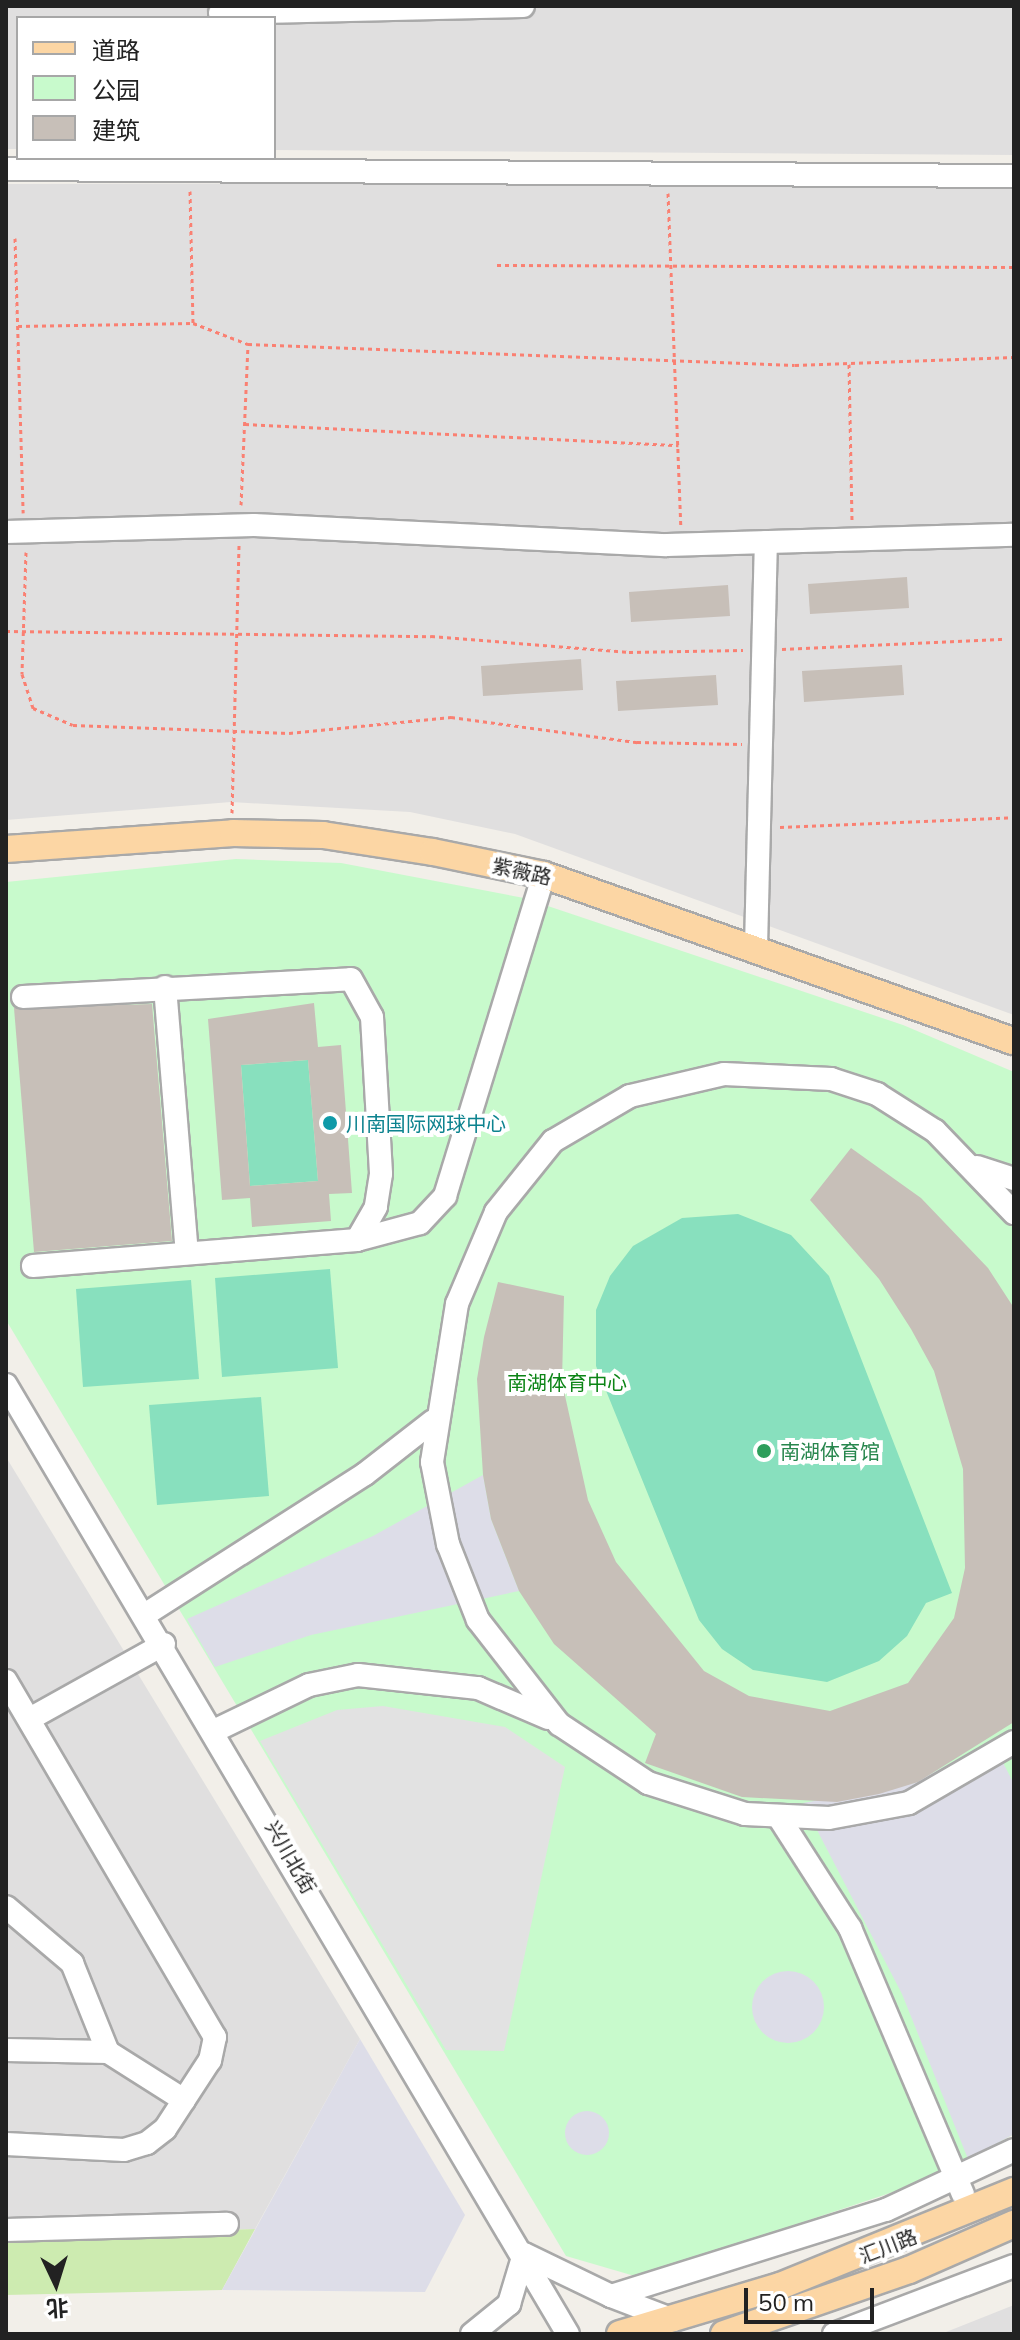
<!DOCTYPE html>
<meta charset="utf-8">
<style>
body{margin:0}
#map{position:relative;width:1020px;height:2340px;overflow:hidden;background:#f2efe9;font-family:Mulish,"Noto Sans SC",sans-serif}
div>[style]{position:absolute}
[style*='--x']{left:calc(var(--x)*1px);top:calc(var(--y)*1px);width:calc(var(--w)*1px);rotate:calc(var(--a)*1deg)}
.residential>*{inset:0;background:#e0dfdf}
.grass>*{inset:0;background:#cdebb0}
.park>*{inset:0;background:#c8facc}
.pitch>*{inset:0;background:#88e0be}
.parking>*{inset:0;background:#e2e2e2}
.plaza>*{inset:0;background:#dddde8}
.round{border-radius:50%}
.building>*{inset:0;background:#c7bfb8}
.path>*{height:3px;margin-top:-1.5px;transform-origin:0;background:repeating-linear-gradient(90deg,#fa8072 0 4px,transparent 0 8px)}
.roads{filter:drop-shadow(2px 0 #a9a9a9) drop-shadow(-2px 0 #a9a9a9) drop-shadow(0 2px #a9a9a9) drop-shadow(0 -2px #a9a9a9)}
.minor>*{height:22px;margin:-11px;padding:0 11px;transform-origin:11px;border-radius:11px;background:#fff}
.major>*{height:26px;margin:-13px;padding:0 13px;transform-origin:13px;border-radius:13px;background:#fcd6a4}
.dots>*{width:22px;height:22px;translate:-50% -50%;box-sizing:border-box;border:4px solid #fff;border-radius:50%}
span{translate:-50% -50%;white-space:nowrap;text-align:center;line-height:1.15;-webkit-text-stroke:8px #fff;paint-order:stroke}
.street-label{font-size:20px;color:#222}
.culture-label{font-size:20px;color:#0d838f}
.left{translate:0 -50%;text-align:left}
.park-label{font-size:20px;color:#0c8416}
.leisure-label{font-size:20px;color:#27864d}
.frame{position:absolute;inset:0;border:8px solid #222;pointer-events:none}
.legend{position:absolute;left:16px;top:16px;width:260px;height:144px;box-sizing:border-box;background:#fff;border:2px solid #a7a7a7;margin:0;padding:10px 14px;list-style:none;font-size:24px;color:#222}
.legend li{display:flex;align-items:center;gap:16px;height:40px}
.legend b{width:40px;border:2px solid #a7a7a7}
.north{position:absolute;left:16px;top:2244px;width:80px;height:80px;-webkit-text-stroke:6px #fff;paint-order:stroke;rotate:176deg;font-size:22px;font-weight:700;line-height:32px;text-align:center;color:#222}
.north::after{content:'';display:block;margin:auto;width:28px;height:36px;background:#222;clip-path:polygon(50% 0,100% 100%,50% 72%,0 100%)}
.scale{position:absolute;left:744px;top:2288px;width:130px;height:36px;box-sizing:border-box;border:4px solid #222;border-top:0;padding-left:10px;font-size:24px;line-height:28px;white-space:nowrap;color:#222;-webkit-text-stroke:6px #fff;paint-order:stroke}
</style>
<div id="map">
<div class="residential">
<div style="clip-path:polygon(6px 6px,1014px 6px,1014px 155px,274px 150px,274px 18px,18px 18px,18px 149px,6px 149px)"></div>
<div style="clip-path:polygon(1014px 182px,1014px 1015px,515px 834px,410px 812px,231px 802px,6px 820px,6px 184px)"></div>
<div style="clip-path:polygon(6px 1457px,360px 2039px,255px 2229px,6px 2237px)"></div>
<div style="clip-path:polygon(1014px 2305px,1014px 2334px,941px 2334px)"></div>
</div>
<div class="grass">
<div style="clip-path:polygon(255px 2229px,222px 2290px,6px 2295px,6px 2237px)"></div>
</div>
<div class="park">
<div style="clip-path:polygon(236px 859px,341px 863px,524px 898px,903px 1025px,1014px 1072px,1014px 2134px,929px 2180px,638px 2277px,566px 2256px,6px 1320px,6px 882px)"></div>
</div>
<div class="pitch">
<div style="clip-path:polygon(308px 1060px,318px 1181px,250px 1186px,241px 1065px)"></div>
<div style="clip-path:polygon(738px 1214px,791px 1235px,829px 1276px,952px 1593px,926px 1603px,907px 1636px,879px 1661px,827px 1682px,753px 1670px,722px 1649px,699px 1620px,596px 1366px,596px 1310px,610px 1276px,633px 1246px,682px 1218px)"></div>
<div style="clip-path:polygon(330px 1269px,338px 1368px,222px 1377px,215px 1278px)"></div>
<div style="clip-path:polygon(191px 1280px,199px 1379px,83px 1387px,76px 1289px)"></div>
<div style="clip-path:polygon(261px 1397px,269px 1496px,157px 1505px,149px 1405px)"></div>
</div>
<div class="parking">
<div style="clip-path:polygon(383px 1706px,505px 1727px,565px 1767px,504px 2051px,446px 2050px,260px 1741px,337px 1710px)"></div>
</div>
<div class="plaza">
<div style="clip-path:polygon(483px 1475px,491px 1519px,519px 1591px,311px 1635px,215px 1667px,187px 1619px,373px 1536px)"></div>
<div style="clip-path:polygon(992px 1741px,1014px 1784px,1014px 2134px,968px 2159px,902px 1994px,803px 1803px,914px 1783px)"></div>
<div class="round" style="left:752px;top:1971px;width:72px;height:72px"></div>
<div style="clip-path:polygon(360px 2039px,465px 2215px,425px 2292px,222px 2290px)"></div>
<div class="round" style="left:565px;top:2111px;width:44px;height:44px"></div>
</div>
<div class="building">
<div style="clip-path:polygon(907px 577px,909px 608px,810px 614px,808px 584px)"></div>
<div style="clip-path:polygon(728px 585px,730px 616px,631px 622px,629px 592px)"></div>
<div style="clip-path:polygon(581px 659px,583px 690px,483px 696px,481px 666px)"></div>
<div style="clip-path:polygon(902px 665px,904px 695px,804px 702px,802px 671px)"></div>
<div style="clip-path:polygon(716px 675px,718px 705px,618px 711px,616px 681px)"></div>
<div style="clip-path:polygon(evenodd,314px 1003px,318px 1047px,341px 1045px,352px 1193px,329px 1194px,331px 1221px,252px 1227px,250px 1198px,222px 1200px,208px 1019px,314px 1003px,308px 1060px,318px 1181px,250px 1186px,241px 1065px,308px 1060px)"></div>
<div style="clip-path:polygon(152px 1004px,172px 1241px,34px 1252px,14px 1008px)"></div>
<div style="clip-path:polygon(851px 1148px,921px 1198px,988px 1268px,1014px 1308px,1014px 1722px,918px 1782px,879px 1794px,837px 1802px,742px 1797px,645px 1763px,656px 1734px,554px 1644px,519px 1591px,491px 1519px,483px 1475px,477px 1379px,484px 1337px,498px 1282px,564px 1296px,562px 1382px,588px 1500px,616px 1562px,704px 1671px,749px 1696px,830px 1711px,908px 1683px,954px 1618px,965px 1568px,963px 1469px,934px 1371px,911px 1329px,879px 1279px,810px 1200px)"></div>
</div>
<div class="path">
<div style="--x:190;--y:191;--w:132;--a:88.7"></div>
<div style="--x:668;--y:193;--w:332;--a:87.8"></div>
<div style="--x:15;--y:238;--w:275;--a:88.3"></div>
<div style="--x:497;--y:265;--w:517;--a:0.22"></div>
<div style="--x:18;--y:326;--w:175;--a:-1"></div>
<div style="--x:193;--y:323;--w:59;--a:20.9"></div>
<div style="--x:248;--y:344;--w:547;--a:2.2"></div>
<div style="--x:795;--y:365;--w:219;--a:-2.1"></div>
<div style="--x:849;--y:364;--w:156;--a:88.9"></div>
<div style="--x:245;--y:424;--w:434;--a:2.8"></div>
<div style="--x:241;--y:505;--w:160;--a:-87.5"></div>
<div style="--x:26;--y:552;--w:122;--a:91.9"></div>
<div style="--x:22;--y:674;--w:36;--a:72"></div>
<div style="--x:33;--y:708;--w:43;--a:23"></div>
<div style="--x:73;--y:725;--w:216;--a:2.1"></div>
<div style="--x:289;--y:733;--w:163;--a:-5.6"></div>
<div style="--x:451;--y:717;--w:188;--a:7.7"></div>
<div style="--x:637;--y:742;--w:105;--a:1.1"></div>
<div style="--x:6;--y:631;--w:425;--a:0.7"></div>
<div style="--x:431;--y:636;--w:199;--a:4.6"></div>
<div style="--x:629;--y:652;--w:114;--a:-1"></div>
<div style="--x:782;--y:649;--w:224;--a:-2.6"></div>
<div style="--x:232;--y:813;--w:268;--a:-88.5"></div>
<div style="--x:780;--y:827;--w:234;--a:-2.4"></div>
</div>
<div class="roads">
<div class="minor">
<div style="--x:220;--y:13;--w:303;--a:-1.3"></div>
<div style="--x:6;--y:169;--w:1008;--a:0.4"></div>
<div style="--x:6;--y:532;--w:248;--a:-1.6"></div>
<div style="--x:254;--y:525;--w:413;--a:2.8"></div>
<div style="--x:667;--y:545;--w:347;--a:-1.7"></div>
<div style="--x:756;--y:947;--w:405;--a:-88.6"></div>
<div style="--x:165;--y:987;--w:267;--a:85.3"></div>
<div style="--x:23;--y:997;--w:328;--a:-3.1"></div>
<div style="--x:351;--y:979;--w:43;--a:61.1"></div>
<div style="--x:372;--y:1017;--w:157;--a:86.7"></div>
<div style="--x:381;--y:1174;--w:33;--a:99"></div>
<div style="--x:376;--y:1207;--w:38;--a:120"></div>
<div style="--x:977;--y:1167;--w:39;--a:18"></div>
<div style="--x:1014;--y:1213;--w:114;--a:-133.9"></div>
<div style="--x:935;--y:1131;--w:69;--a:-147.5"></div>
<div style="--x:877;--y:1094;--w:48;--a:-161.9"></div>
<div style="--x:831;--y:1079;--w:107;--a:-177.3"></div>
<div style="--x:724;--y:1074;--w:97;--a:166.8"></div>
<div style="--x:630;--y:1096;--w:89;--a:149.7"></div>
<div style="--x:553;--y:1141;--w:91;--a:128.8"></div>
<div style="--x:496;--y:1212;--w:100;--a:113"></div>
<div style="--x:457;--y:1304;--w:160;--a:99"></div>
<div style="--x:432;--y:1462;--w:84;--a:79"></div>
<div style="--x:448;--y:1544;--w:82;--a:68.5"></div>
<div style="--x:478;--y:1620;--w:132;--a:52.1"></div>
<div style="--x:559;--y:1724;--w:107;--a:33.5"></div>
<div style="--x:648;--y:1783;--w:102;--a:17.7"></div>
<div style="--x:745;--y:1814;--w:84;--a:2.7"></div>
<div style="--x:829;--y:1818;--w:81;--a:-10.6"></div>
<div style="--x:909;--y:1803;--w:121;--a:-30.2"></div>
<div style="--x:33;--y:1266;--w:325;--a:-4.6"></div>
<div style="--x:357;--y:1240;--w:65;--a:-15.1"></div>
<div style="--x:420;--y:1223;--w:37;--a:-47"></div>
<div style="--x:445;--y:1196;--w:336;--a:-72.9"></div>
<div style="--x:6;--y:1385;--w:1103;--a:59.37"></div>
<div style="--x:146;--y:1614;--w:260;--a:-32.6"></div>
<div style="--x:365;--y:1474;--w:86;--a:-37.9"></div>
<div style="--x:6;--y:1681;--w:413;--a:59.6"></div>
<div style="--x:215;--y:2037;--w:24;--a:102"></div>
<div style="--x:210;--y:2060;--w:82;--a:123.1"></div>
<div style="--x:165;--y:2129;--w:23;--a:142"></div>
<div style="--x:147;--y:2143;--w:24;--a:163"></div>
<div style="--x:124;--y:2150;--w:118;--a:-177.1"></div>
<div style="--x:33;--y:1717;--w:150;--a:-29.1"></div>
<div style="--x:216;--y:1730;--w:103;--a:-25.8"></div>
<div style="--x:309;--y:1685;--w:50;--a:-11.5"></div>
<div style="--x:358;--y:1675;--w:121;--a:6.2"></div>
<div style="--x:478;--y:1688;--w:76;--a:23.2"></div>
<div style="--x:780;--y:1819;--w:130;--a:57.3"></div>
<div style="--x:850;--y:1928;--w:289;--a:67"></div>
<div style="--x:6;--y:1907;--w:87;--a:40.3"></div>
<div style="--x:72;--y:1963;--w:96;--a:68"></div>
<div style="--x:6;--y:2050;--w:102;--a:1.1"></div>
<div style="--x:108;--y:2052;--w:90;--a:32.3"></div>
<div style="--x:6;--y:2230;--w:221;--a:-1.6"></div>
<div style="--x:611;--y:2296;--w:67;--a:20.9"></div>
<div style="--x:472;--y:2334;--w:48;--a:-39"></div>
<div style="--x:509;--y:2304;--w:52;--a:-73.3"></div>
<div style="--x:524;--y:2254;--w:97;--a:25.8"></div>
<div style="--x:611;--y:2296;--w:288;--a:-17.4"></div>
<div style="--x:886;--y:2210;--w:141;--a:-25.1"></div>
<div style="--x:834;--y:2334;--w:192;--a:-20.7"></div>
</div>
<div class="major">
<div style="--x:6;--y:849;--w:228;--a:-4"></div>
<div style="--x:233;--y:833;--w:90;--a:1.3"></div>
<div style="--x:323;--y:835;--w:111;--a:8.8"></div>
<div style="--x:433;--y:852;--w:113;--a:11.7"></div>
<div style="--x:544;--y:875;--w:498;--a:19.5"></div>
<div style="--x:620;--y:2334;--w:167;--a:-16.7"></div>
<div style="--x:780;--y:2286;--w:253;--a:-22.1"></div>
<div style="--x:724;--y:2334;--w:196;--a:-19.1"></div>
<div style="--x:909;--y:2270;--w:115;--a:-23.7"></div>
</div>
</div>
<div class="dots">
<div style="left:330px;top:1123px;background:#0f9aa8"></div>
<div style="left:764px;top:1451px;background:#2e9e5b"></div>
</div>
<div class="street-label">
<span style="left:522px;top:871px;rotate:13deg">紫薇路</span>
<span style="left:291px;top:1857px;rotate:60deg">兴川北街</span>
<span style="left:888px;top:2246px;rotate:-21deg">汇川路</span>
</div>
<div class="culture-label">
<span class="left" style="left:346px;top:1123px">川南国际网球中心</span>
</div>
<div class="park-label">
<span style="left:567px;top:1382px">南湖体育中心</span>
</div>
<div class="leisure-label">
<span class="left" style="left:780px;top:1451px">南湖体育馆</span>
</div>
<div class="frame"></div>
<ul class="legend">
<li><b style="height:10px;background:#fcd6a4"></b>道路</li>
<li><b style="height:22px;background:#c8facc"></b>公园</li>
<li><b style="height:22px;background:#c7bfb8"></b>建筑</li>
</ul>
<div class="north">北</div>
<div class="scale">50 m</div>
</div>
